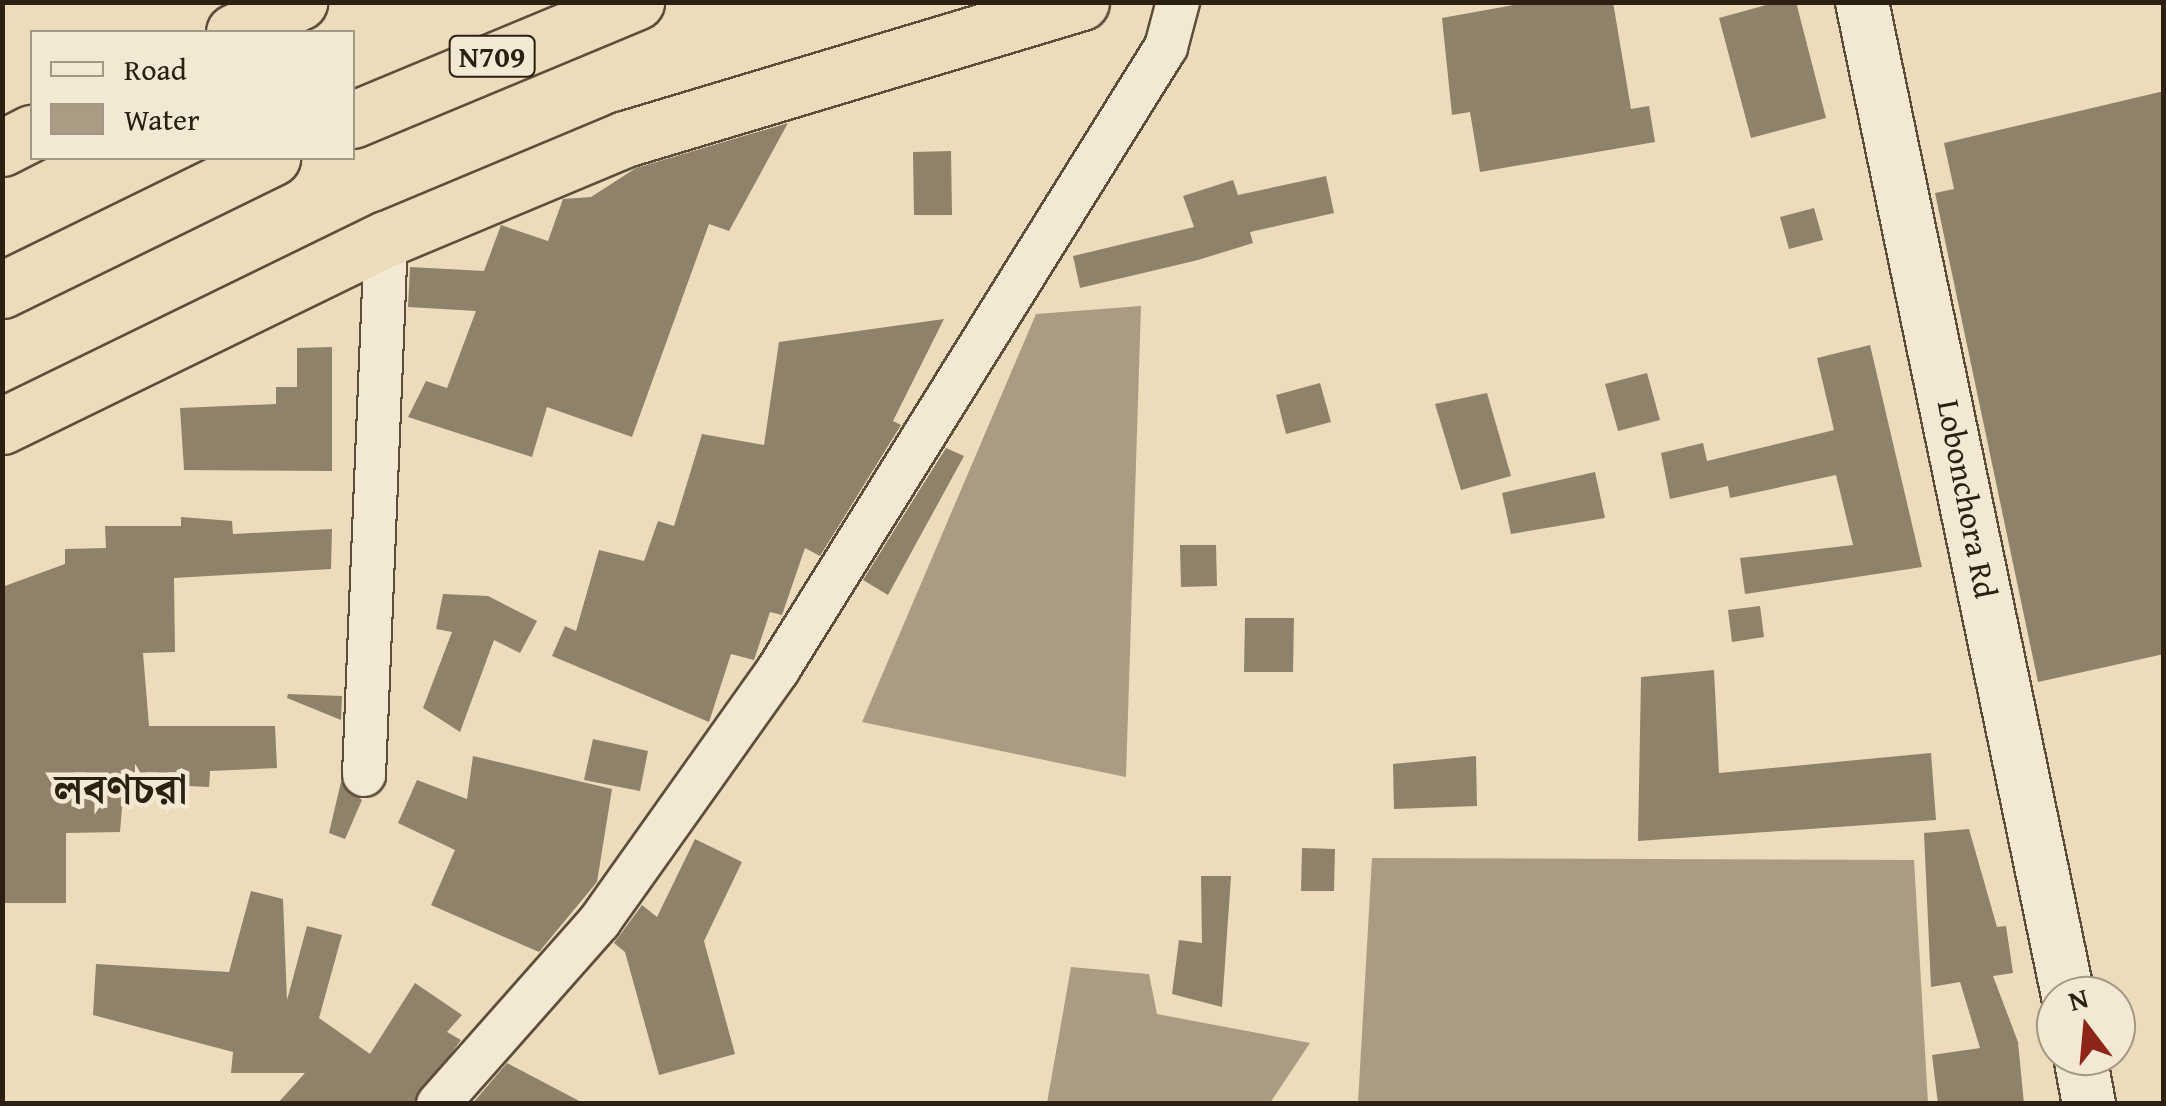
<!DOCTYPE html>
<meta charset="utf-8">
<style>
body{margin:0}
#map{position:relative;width:2166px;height:1106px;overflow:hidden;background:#ecdcbc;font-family:"Gentium Book Plus","Noto Serif Bengali",serif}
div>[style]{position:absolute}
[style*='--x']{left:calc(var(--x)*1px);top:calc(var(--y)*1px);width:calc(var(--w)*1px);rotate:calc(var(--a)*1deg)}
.water>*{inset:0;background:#aa9c82}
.building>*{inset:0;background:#8f826a}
.roads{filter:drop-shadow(2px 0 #5b4f3c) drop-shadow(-2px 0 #5b4f3c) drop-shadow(0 2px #5b4f3c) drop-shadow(0 -2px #5b4f3c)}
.minor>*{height:42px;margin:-21px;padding:0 21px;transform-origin:21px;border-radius:21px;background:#f3e8d3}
.tertiary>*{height:52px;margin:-26px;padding:0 26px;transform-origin:26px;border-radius:26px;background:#f3e8d3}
.trunk>*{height:55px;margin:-27.5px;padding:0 27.5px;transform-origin:27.5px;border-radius:27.5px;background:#ecdcbc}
span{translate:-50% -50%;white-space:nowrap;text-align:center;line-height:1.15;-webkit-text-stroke:9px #f3e8d3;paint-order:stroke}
.shield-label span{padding:2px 8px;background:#f3e8d3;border:2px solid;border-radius:8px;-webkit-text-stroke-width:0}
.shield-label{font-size:30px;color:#2b2011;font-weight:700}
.street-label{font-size:32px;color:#2b2011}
.district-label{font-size:42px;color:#2b2011;font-weight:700}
.frame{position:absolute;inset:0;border:5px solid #2b2011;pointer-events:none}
.legend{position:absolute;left:30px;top:30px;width:325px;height:130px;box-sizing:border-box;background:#f3e8d3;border:2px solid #a39885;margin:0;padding:12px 18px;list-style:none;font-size:30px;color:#2b2011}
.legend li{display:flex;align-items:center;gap:20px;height:50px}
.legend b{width:50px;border:2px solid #a39885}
.north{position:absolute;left:2036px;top:976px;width:100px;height:100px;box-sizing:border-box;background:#f3e8d3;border:2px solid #a39885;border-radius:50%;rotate:344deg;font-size:28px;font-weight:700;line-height:40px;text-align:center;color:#2b2011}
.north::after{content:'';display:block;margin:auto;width:35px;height:45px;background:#8f2418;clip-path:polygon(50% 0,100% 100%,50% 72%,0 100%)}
</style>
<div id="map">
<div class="water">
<div style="clip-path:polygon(1141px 306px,1126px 777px,862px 722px,1036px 314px)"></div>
<div style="clip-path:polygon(1372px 858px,1914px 860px,1928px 1103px,1358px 1103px)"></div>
<div style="clip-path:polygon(1071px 967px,1149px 974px,1157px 1014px,1310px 1043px,1270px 1103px,1047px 1103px)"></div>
</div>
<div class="building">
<div style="clip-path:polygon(1530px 2px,1613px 2px,1631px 109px,1649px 106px,1655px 142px,1480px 172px,1470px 112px,1452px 115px,1442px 18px)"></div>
<div style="clip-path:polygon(1777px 2px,1796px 2px,1826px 118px,1751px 138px,1719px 18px)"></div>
<div style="clip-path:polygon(2164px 91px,2164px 654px,2038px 682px,1935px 193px,1954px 189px,1944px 143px)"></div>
<div style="clip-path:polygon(788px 123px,729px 231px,709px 224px,632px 437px,547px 407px,532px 457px,408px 417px,426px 381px,447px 388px,476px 311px,408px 307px,410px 267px,484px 271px,501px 225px,548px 241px,563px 199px,591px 197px,636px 168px)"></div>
<div style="clip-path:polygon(951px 151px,952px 215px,914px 215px,913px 152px)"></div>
<div style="clip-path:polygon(1326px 176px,1334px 213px,1250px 232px,1253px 243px,1198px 260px,1080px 288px,1073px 256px,1194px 227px,1183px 196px,1233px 180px,1238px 195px)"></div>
<div style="clip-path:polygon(1814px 208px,1823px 240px,1789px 249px,1780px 217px)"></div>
<div style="clip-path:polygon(944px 319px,893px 421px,901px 425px,820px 556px,805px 548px,782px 615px,770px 612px,754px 660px,731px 654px,709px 722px,552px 656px,565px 626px,576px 631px,599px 550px,644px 561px,658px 521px,674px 526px,702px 434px,764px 445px,779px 342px)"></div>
<div style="clip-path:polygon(1870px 345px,1922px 567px,1745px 594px,1740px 558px,1853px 545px,1836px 475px,1730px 498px,1728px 486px,1670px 499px,1661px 453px,1703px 443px,1707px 461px,1834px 430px,1817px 358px)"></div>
<div style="clip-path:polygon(332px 347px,332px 471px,184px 470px,180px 408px,276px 404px,276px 387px,297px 387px,297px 348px)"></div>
<div style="clip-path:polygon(1647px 373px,1660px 420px,1618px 431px,1605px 384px)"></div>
<div style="clip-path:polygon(1320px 383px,1331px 422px,1286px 434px,1276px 395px)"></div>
<div style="clip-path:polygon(1487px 393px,1511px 476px,1461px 490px,1435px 404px)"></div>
<div style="clip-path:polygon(946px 448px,964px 456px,888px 595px,863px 580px)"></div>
<div style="clip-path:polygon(1595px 472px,1605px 518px,1511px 534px,1502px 493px)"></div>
<div style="clip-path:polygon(181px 517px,232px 521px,233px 534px,332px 529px,331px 569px,174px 578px,175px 652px,143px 653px,149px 726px,275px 726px,277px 768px,210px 771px,209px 787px,124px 783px,120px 832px,66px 833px,66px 903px,2px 903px,2px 587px,65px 564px,65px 549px,106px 548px,105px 526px,181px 526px)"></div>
<div style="clip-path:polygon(1180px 545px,1216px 545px,1217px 586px,1181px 587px)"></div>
<div style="clip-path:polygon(443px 594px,488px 596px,537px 621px,520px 653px,494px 640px,460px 732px,423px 708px,452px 632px,436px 629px)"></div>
<div style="clip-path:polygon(1760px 606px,1764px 637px,1732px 642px,1728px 610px)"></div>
<div style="clip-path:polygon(1245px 618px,1294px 618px,1293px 672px,1244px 672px)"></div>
<div style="clip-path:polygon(1714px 670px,1719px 773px,1931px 753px,1936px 820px,1638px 841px,1641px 677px)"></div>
<div style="clip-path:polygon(288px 694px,342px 696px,341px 720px,287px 698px)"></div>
<div style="clip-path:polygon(593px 739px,648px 751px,640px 791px,584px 780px)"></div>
<div style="clip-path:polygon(473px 756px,612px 789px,597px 882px,539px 952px,431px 905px,455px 850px,398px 823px,417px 780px,467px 799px)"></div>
<div style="clip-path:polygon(1476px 756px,1477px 806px,1394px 809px,1393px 764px)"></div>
<div style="clip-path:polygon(341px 782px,362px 800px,345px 839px,329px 833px)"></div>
<div style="clip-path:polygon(1969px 829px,1997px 927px,2006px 926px,2013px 973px,1993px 976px,2018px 1042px,2024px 1104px,1938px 1104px,1932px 1055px,1980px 1048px,1960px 982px,1931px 987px,1924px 833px)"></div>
<div style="clip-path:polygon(695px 839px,742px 862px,704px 941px,735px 1054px,659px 1075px,625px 952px,614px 943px,642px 905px,657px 917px)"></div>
<div style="clip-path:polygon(1302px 848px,1335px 849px,1334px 891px,1301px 891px)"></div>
<div style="clip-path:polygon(1201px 876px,1231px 876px,1222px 1007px,1172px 994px,1179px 940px,1202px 943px)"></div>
<div style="clip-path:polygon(251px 891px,283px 899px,287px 1000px,307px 926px,342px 935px,319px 1018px,370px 1054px,415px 983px,462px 1015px,447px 1032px,461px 1040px,414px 1104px,277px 1104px,305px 1073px,231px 1073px,233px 1052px,93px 1015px,96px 964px,229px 972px)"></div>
<div style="clip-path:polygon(507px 1063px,585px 1104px,472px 1104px)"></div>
</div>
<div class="roads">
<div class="minor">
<div style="--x:364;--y:775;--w:536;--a:-87.65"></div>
<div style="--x:438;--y:1104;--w:243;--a:-48.5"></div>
<div style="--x:599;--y:922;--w:309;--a:-54.6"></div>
<div style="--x:778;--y:670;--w:734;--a:-58.09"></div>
<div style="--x:1166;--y:47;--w:47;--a:-75.1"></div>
</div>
<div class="tertiary">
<div style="--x:1862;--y:2;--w:1015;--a:78.29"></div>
<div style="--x:2080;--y:1056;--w:49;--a:79.4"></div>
</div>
<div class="trunk">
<div style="--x:234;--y:32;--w:72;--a:-24.8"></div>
<div style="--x:352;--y:120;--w:308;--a:-22.6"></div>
<div style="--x:2;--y:148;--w:34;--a:-27"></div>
<div style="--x:2;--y:290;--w:301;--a:-26.1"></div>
<div style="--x:2;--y:426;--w:427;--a:-26"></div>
<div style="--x:386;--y:239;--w:259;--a:-22.7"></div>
<div style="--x:625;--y:139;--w:476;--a:-16.7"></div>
</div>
</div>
<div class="shield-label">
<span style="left:492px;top:56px">N709</span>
</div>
<div class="street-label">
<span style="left:1967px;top:499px;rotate:79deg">Lobonchora Rd</span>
</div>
<div class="district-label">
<span style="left:121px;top:788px">লবণচরা</span>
</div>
<div class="frame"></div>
<ul class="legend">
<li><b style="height:12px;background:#f3e8d3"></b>Road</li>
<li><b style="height:28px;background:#aa9c82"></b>Water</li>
</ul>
<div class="north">N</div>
</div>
